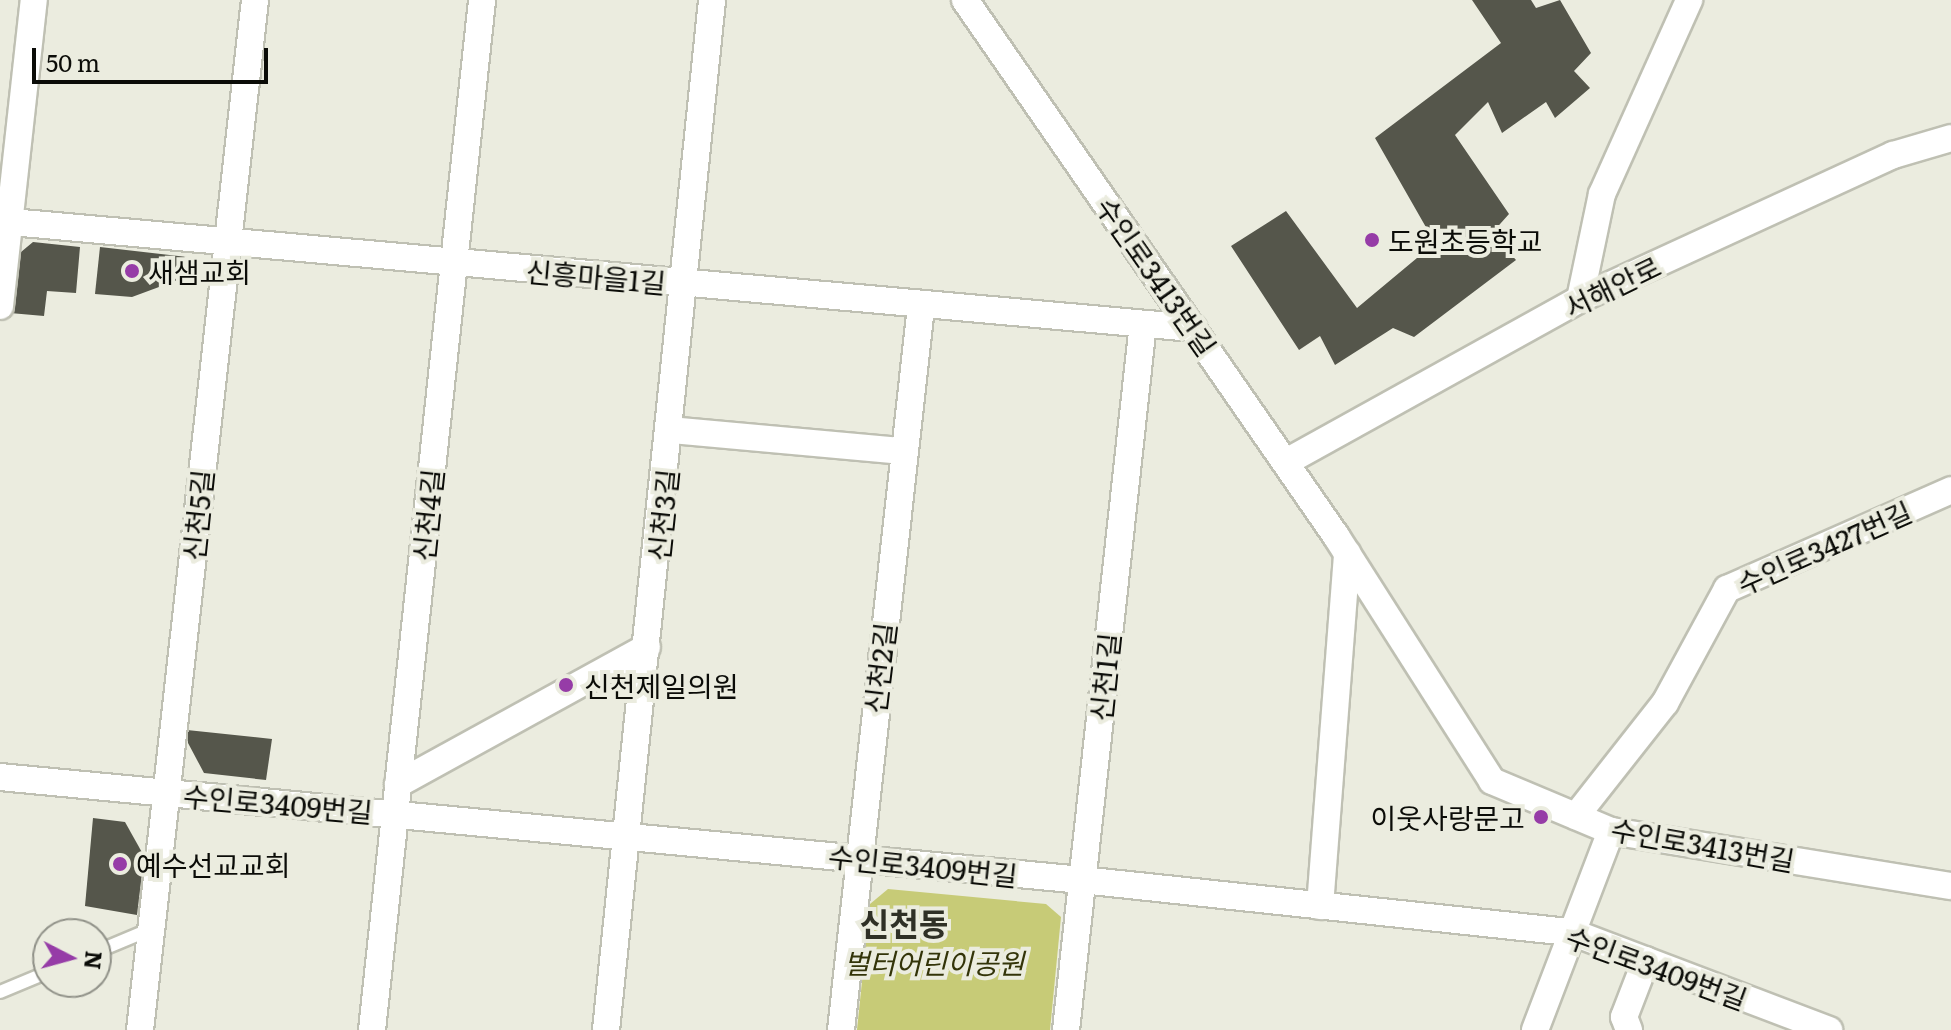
<!DOCTYPE html>
<meta charset="utf-8">
<style>
body{margin:0}
#map{position:relative;width:1951px;height:1030px;overflow:hidden;background:#ebecdf;font-family:Literata,"Noto Sans KR",serif}
div>[style]{position:absolute}
[style*='--x']{left:calc(var(--x)*1px);top:calc(var(--y)*1px);width:calc(var(--w)*1px);rotate:calc(var(--a)*1deg)}
.green>*{inset:0;background:#c7cb77}
.building>*{inset:0;background:#55564b}
.roads{filter:drop-shadow(2px 0 #bfc0b3) drop-shadow(-2px 0 #bfc0b3) drop-shadow(0 2px #bfc0b3) drop-shadow(0 -2px #bfc0b3)}
.service>*{height:12px;margin:-6px;padding:0 6px;transform-origin:6px;border-radius:6px;background:#fff}
.minor>*{height:26px;margin:-13px;padding:0 13px;transform-origin:13px;border-radius:13px;background:#fff}
.dots>*{width:22px;height:22px;translate:-50% -50%;box-sizing:border-box;border:4px solid #ebecdf;border-radius:50%}
span{translate:-50% -50%;white-space:nowrap;text-align:center;line-height:1.15;-webkit-text-stroke:8px #ebecdf;paint-order:stroke}
.poi-label{font-size:28px;color:#0b0c08}
.left{translate:0 -50%;text-align:left}
.right{translate:-100% -50%;text-align:right}
.street-label{font-size:28px;color:#0b0c08}
.park-label{font-size:28px;color:#333409;font-style:italic}
.quarter-label{font-size:32px;color:#2f3026;font-weight:700}
.north{position:absolute;left:32px;top:918px;width:80px;height:80px;box-sizing:border-box;background:#ebecdf;border:2px solid #919289;border-radius:50%;rotate:96deg;font-size:22px;font-weight:700;line-height:32px;text-align:center;color:#0b0c08}
.north::after{content:'';display:block;margin:auto;width:28px;height:36px;background:#963ca7;clip-path:polygon(50% 0,100% 100%,50% 72%,0 100%)}
.scale{position:absolute;left:32px;top:48px;width:236px;height:36px;box-sizing:border-box;border:4px solid #0b0c08;border-top:0;padding-left:10px;font-size:24px;line-height:28px;white-space:nowrap;color:#0b0c08;-webkit-text-stroke:6px #ebecdf;paint-order:stroke}
</style>
<div id="map">
<div class="green">
<div style="clip-path:polygon(888px 889px,1046px 904px,1061px 917px,1050px 1030px,857px 1030px,870px 904px)"></div>
</div>
<div class="building">
<div style="clip-path:polygon(1472px 0,1531px 0,1536px 8px,1560px 0,1591px 53px,1574px 71px,1590px 88px,1555px 118px,1546px 102px,1502px 133px,1488px 102px,1455px 135px,1509px 214px,1492px 233px,1516px 260px,1414px 337px,1393px 328px,1335px 365px,1320px 336px,1299px 350px,1231px 246px,1286px 211px,1357px 308px,1435px 243px,1375px 138px,1501px 43px)"></div>
<div style="clip-path:polygon(33px 242px,80px 247px,76px 293px,47px 291px,44px 316px,10px 313px,15px 257px)"></div>
<div style="clip-path:polygon(100px 247px,187px 257px,186px 277px,132px 297px,95px 294px)"></div>
<div style="clip-path:polygon(187px 730px,272px 739px,266px 780px,204px 773px,188px 743px)"></div>
<div style="clip-path:polygon(93px 818px,125px 822px,144px 856px,137px 915px,85px 906px)"></div>
</div>
<div class="roads">
<div class="service">
<div style="--x:96;--y:952;--w:60;--a:-22.7"></div>
<div style="--x:0;--y:992;--w:52;--a:-22.6"></div>
</div>
<div class="minor">
<div style="--x:965;--y:0;--w:652;--a:55.31"></div>
<div style="--x:1336;--y:536;--w:290;--a:57.5"></div>
<div style="--x:1492;--y:781;--w:129;--a:22.8"></div>
<div style="--x:1611;--y:831;--w:344;--a:9.2"></div>
<div style="--x:0;--y:221;--w:1198;--a:5.13"></div>
<div style="--x:1580;--y:299;--w:107;--a:-78.2"></div>
<div style="--x:1602;--y:194;--w:213;--a:-65.8"></div>
<div style="--x:0;--y:306;--w:308;--a:-83.7"></div>
<div style="--x:671;--y:430;--w:234;--a:5.2"></div>
<div style="--x:1286;--y:462;--w:336;--a:-29"></div>
<div style="--x:1580;--y:299;--w:345;--a:-24.7"></div>
<div style="--x:1893;--y:155;--w:60;--a:-16.3"></div>
<div style="--x:0;--y:777;--w:1087;--a:5.44"></div>
<div style="--x:1082;--y:880;--w:495;--a:6.1"></div>
<div style="--x:1574;--y:933;--w:273;--a:20.8"></div>
<div style="--x:398;--y:784;--w:284;--a:-28.8"></div>
<div style="--x:1576;--y:816;--w:144;--a:-51.8"></div>
<div style="--x:1665;--y:703;--w:130;--a:-61.5"></div>
<div style="--x:1727;--y:589;--w:245;--a:-23.8"></div>
<div style="--x:1320;--y:906;--w:354;--a:-85.6"></div>
<div style="--x:140;--y:1030;--w:1036;--a:-83.63"></div>
<div style="--x:372;--y:1030;--w:1036;--a:-83.9"></div>
<div style="--x:606;--y:1030;--w:1035;--a:-84.12"></div>
<div style="--x:841;--y:1030;--w:728;--a:-83.69"></div>
<div style="--x:1066;--y:1030;--w:710;--a:-83.78"></div>
<div style="--x:1535;--y:1030;--w:213;--a:-69.1"></div>
<div style="--x:1629;--y:1030;--w:14;--a:-111"></div>
<div style="--x:1624;--y:1017;--w:61;--a:-68.9"></div>
</div>
</div>
<div class="dots">
<div style="left:1372px;top:240px;background:#963ca7"></div>
<div style="left:132px;top:271px;background:#963ca7"></div>
<div style="left:566px;top:685px;background:#963ca7"></div>
<div style="left:1541px;top:817px;background:#963ca7"></div>
<div style="left:120px;top:864px;background:#963ca7"></div>
</div>
<div class="poi-label">
<span class="left" style="left:1388px;top:240px">도원초등학교</span>
<span class="left" style="left:148px;top:271px">새샘교회</span>
<span class="left" style="left:584px;top:685px">신천제일의원</span>
<span class="right" style="left:1525px;top:817px">이웃사랑문고</span>
<span class="left" style="left:136px;top:864px">예수선교교회</span>
</div>
<div class="street-label">
<span style="left:596px;top:276px;rotate:5deg">신흥마을1길</span>
<span style="left:1157px;top:276px;rotate:55deg">수인로3413번길</span>
<span style="left:1612px;top:286px;rotate:-26deg">서해안로</span>
<span style="left:197px;top:515px;rotate:-84deg">신천5길</span>
<span style="left:427px;top:515px;rotate:-84deg">신천4길</span>
<span style="left:662px;top:515px;rotate:-84deg">신천3길</span>
<span style="left:1824px;top:547px;rotate:-24deg">수인로3427번길</span>
<span style="left:879px;top:668px;rotate:-83deg">신천2길</span>
<span style="left:1104px;top:677px;rotate:-84deg">신천1길</span>
<span style="left:278px;top:803px;rotate:5deg">수인로3409번길</span>
<span style="left:1703px;top:844px;rotate:10deg">수인로3413번길</span>
<span style="left:923px;top:865px;rotate:6deg">수인로3409번길</span>
<span style="left:1657px;top:967px;rotate:20deg">수인로3409번길</span>
</div>
<div class="park-label">
<span style="left:934px;top:962px">벌터어린이공원</span>
</div>
<div class="quarter-label">
<span style="left:904px;top:922px">신천동</span>
</div>
<div class="north">N</div>
<div class="scale">50 m</div>
</div>
